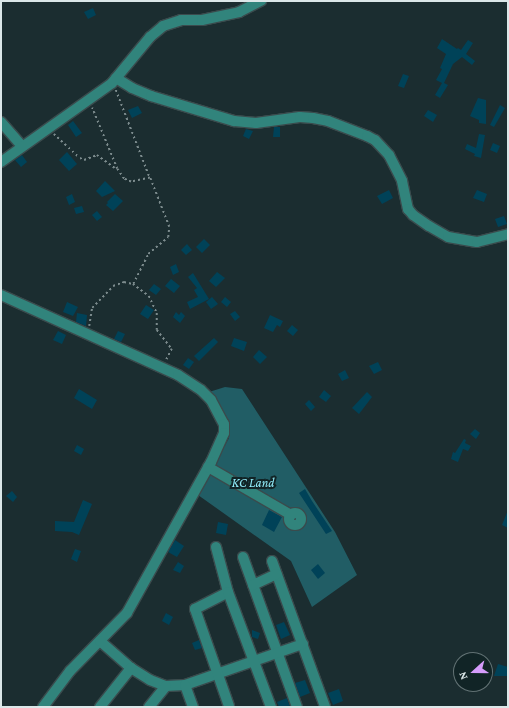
<!DOCTYPE html>
<style>
body{margin:0}
#map{position:relative;width:509px;height:708px;overflow:hidden;background:#1b2d30;font-family:"Crimson Pro",serif}
div>[style]{position:absolute}
[style*='--x']{left:calc(var(--x)*1px);top:calc(var(--y)*1px);width:calc(var(--w)*1px);rotate:calc(var(--a)*1deg)}
.green>*{inset:0;background:#215d65}
.building>*{inset:0;background:#004258}
.path>*{height:1.5px;margin-top:-0.75px;transform-origin:0;background:repeating-linear-gradient(90deg,#7c8b8d 0 2px,transparent 0 5px)}
.roads{filter:drop-shadow(1px 0 #3a4b4d) drop-shadow(-1px 0 #3a4b4d) drop-shadow(0 1px #3a4b4d) drop-shadow(0 -1px #3a4b4d)}
.minor>*{height:10px;margin:-5px;padding:0 5px;transform-origin:5px;border-radius:5px;background:#31847c}
.minor>.ring{margin:-5px;padding:0;box-sizing:content-box;background:none;border:10px solid #31847c;border-radius:50%}
span{translate:-50% -50%;white-space:nowrap;text-align:center;line-height:1.15;-webkit-text-stroke:4px #112426;paint-order:stroke}
.park-label{font-size:13px;color:#90eaf7;font-style:italic}
.frame{position:absolute;inset:0;border:2px solid #dbe7e8;pointer-events:none}
.north{position:absolute;left:453px;top:652px;width:40px;height:40px;box-sizing:border-box;background:#112426;border:1px solid #627274;border-radius:50%;rotate:249deg;font-size:11px;font-weight:700;line-height:16px;text-align:center;color:#dbe7e8}
.north::after{content:'';display:block;margin:auto;width:14px;height:18px;background:#d59cfb;clip-path:polygon(50% 0,100% 100%,50% 72%,0 100%)}
</style>
<div id="map">
<div class="green">
<div style="clip-path:polygon(225px 387px,242px 389px,335px 532px,357px 575px,312px 607px,291px 561px,198px 495px,229px 438px,227px 419px,209px 392px)"></div>
</div>
<div class="building">
<div style="clip-path:polygon(93px 8px,96px 15px,88px 19px,84px 12px)"></div>
<div style="clip-path:polygon(442px 39px,457px 49px,458px 48px,461px 50px,468px 40px,473px 43px,466px 54px,475px 61px,472px 65px,462px 57px,453px 64px,444px 83px,448px 85px,440px 98px,435px 95px,442px 83px,436px 80px,442px 69px,440px 68px,446px 54px,437px 48px)"></div>
<div style="clip-path:polygon(403px 74px,409px 76px,404px 88px,398px 86px)"></div>
<div style="clip-path:polygon(478px 98px,486px 100px,486px 124px,479px 123px,479px 120px,470px 116px)"></div>
<div style="clip-path:polygon(500px 105px,505px 108px,494px 127px,490px 125px)"></div>
<div style="clip-path:polygon(138px 106px,142px 113px,132px 118px,128px 110px)"></div>
<div style="clip-path:polygon(428px 110px,437px 115px,433px 122px,424px 116px)"></div>
<div style="clip-path:polygon(73px 121px,82px 133px,76px 137px,68px 125px)"></div>
<div style="clip-path:polygon(274px 127px,280px 127px,280px 137px,273px 137px)"></div>
<div style="clip-path:polygon(246px 129px,253px 131px,249px 139px,243px 136px)"></div>
<div style="clip-path:polygon(479px 134px,485px 135px,481px 158px,474px 156px,475px 154px,465px 149px,467px 144px,476px 148px)"></div>
<div style="clip-path:polygon(493px 143px,500px 146px,497px 153px,490px 150px)"></div>
<div style="clip-path:polygon(67px 152px,77px 164px,69px 171px,59px 160px)"></div>
<div style="clip-path:polygon(22px 155px,27px 162px,21px 167px,15px 160px)"></div>
<div style="clip-path:polygon(105px 181px,115px 191px,102px 197px,96px 191px)"></div>
<div style="clip-path:polygon(389px 190px,393px 198px,382px 204px,377px 196px)"></div>
<div style="clip-path:polygon(477px 190px,487px 194px,484px 202px,473px 198px)"></div>
<div style="clip-path:polygon(72px 194px,75px 202px,69px 205px,66px 197px)"></div>
<div style="clip-path:polygon(115px 194px,123px 201px,113px 211px,106px 205px,108px 203px,107px 202px)"></div>
<div style="clip-path:polygon(82px 206px,84px 212px,76px 214px,74px 208px)"></div>
<div style="clip-path:polygon(97px 211px,102px 217px,97px 221px,92px 215px)"></div>
<div style="clip-path:polygon(504px 216px,507px 224px,498px 227px,495px 219px)"></div>
<div style="clip-path:polygon(204px 239px,210px 245px,202px 253px,196px 247px)"></div>
<div style="clip-path:polygon(187px 244px,192px 250px,186px 255px,181px 250px)"></div>
<div style="clip-path:polygon(176px 264px,179px 272px,173px 275px,170px 267px)"></div>
<div style="clip-path:polygon(217px 272px,225px 278px,216px 287px,209px 281px)"></div>
<div style="clip-path:polygon(193px 273px,209px 299px,190px 309px,187px 302px,198px 297px,194px 290px,197px 288px,188px 277px)"></div>
<div style="clip-path:polygon(171px 279px,180px 286px,174px 293px,165px 286px)"></div>
<div style="clip-path:polygon(154px 284px,161px 289px,156px 295px,149px 290px)"></div>
<div style="clip-path:polygon(212px 297px,218px 304px,211px 309px,206px 302px)"></div>
<div style="clip-path:polygon(225px 297px,231px 302px,227px 307px,221px 302px)"></div>
<div style="clip-path:polygon(67px 302px,78px 307px,73px 316px,63px 312px)"></div>
<div style="clip-path:polygon(146px 305px,154px 310px,148px 319px,140px 314px)"></div>
<div style="clip-path:polygon(235px 311px,240px 317px,235px 321px,230px 314px)"></div>
<div style="clip-path:polygon(176px 312px,179px 315px,181px 312px,185px 316px,180px 323px,173px 317px)"></div>
<div style="clip-path:polygon(77px 313px,87px 315px,86px 326px,76px 322px)"></div>
<div style="clip-path:polygon(270px 315px,283px 321px,280px 327px,277px 325px,273px 332px,264px 328px)"></div>
<div style="clip-path:polygon(292px 325px,298px 330px,293px 336px,287px 331px)"></div>
<div style="clip-path:polygon(58px 331px,66px 335px,62px 344px,53px 340px)"></div>
<div style="clip-path:polygon(118px 331px,125px 334px,121px 342px,114px 339px)"></div>
<div style="clip-path:polygon(214px 338px,218px 342px,199px 361px,194px 356px)"></div>
<div style="clip-path:polygon(234px 338px,247px 342px,244px 351px,231px 346px)"></div>
<div style="clip-path:polygon(259px 350px,267px 357px,260px 364px,253px 357px)"></div>
<div style="clip-path:polygon(188px 358px,194px 362px,189px 369px,183px 365px)"></div>
<div style="clip-path:polygon(378px 362px,382px 370px,374px 374px,369px 366px)"></div>
<div style="clip-path:polygon(345px 370px,349px 378px,342px 381px,338px 374px)"></div>
<div style="clip-path:polygon(79px 389px,97px 400px,92px 409px,74px 398px)"></div>
<div style="clip-path:polygon(324px 390px,331px 396px,326px 402px,319px 397px)"></div>
<div style="clip-path:polygon(367px 392px,372px 397px,359px 414px,352px 408px)"></div>
<div style="clip-path:polygon(309px 400px,315px 407px,311px 411px,305px 404px)"></div>
<div style="clip-path:polygon(475px 429px,480px 433px,476px 439px,470px 434px)"></div>
<div style="clip-path:polygon(464px 439px,466px 440px,465px 443px,471px 446px,468px 451px,463px 449px,458px 462px,451px 459px,453px 452px,455px 453px)"></div>
<div style="clip-path:polygon(77px 445px,84px 449px,81px 455px,74px 451px)"></div>
<div style="clip-path:polygon(305px 489px,312px 501px,332px 531px,326px 534px,299px 493px)"></div>
<div style="clip-path:polygon(12px 491px,17px 497px,13px 502px,6px 496px)"></div>
<div style="clip-path:polygon(83px 500px,92px 504px,79px 535px,72px 532px,55px 531px,55px 521px,74px 522px)"></div>
<div style="clip-path:polygon(269px 510px,282px 517px,274px 532px,262px 525px)"></div>
<div style="clip-path:polygon(508px 510px,508px 528px,502px 525px)"></div>
<div style="clip-path:polygon(218px 522px,228px 524px,226px 535px,216px 533px)"></div>
<div style="clip-path:polygon(175px 540px,184px 546px,177px 557px,168px 552px)"></div>
<div style="clip-path:polygon(75px 549px,81px 551px,77px 562px,71px 559px)"></div>
<div style="clip-path:polygon(178px 562px,184px 566px,180px 573px,173px 570px)"></div>
<div style="clip-path:polygon(318px 564px,325px 573px,318px 579px,311px 570px)"></div>
<div style="clip-path:polygon(166px 613px,173px 617px,169px 625px,162px 621px)"></div>
<div style="clip-path:polygon(284px 622px,290px 635px,281px 639px,276px 625px)"></div>
<div style="clip-path:polygon(252px 630px,260px 633px,258px 639px,252px 637px)"></div>
<div style="clip-path:polygon(199px 640px,202px 648px,195px 650px,192px 643px)"></div>
<div style="clip-path:polygon(498px 664px,508px 667px,508px 676px,494px 676px)"></div>
<div style="clip-path:polygon(305px 680px,310px 693px,300px 697px,295px 683px)"></div>
<div style="clip-path:polygon(339px 689px,343px 701px,333px 705px,328px 693px)"></div>
<div style="clip-path:polygon(287px 698px,290px 707px,279px 707px,277px 702px)"></div>
</div>
<div class="path">
<div style="--x:116;--y:90;--w:94;--a:68.9"></div>
<div style="--x:54;--y:134;--w:35;--a:43"></div>
<div style="--x:80;--y:158;--w:4;--a:27"></div>
<div style="--x:84;--y:160;--w:14;--a:-21"></div>
<div style="--x:97;--y:155;--w:22;--a:36"></div>
<div style="--x:133;--y:284;--w:20;--a:37"></div>
<div style="--x:149;--y:296;--w:19;--a:65"></div>
<div style="--x:157;--y:313;--w:17;--a:90"></div>
<div style="--x:157;--y:330;--w:24;--a:52"></div>
<div style="--x:172;--y:349;--w:13;--a:117"></div>
<div style="--x:89;--y:326;--w:18;--a:-81"></div>
<div style="--x:92;--y:308;--w:30;--a:-46"></div>
<div style="--x:113;--y:286;--w:12;--a:-20"></div>
<div style="--x:124;--y:282;--w:9;--a:13"></div>
<div style="--x:133;--y:284;--w:34;--a:-63"></div>
<div style="--x:148;--y:254;--w:26;--a:-40"></div>
<div style="--x:168;--y:237;--w:10;--a:-84"></div>
<div style="--x:169;--y:227;--w:53;--a:-111.2"></div>
<div style="--x:150;--y:178;--w:19;--a:168"></div>
<div style="--x:131;--y:182;--w:8;--a:-157"></div>
<div style="--x:124;--y:179;--w:12;--a:-125"></div>
<div style="--x:117;--y:169;--w:66;--a:-112.3"></div>
</div>
<div class="roads">
<div class="minor">
<div style="--x:116;--y:78;--w:19;--a:32"></div>
<div style="--x:132;--y:88;--w:21;--a:23"></div>
<div style="--x:151;--y:96;--w:87;--a:16.8"></div>
<div style="--x:234;--y:121;--w:22;--a:5"></div>
<div style="--x:256;--y:123;--w:44;--a:-7.8"></div>
<div style="--x:300;--y:117;--w:13;--a:4"></div>
<div style="--x:313;--y:118;--w:15;--a:11"></div>
<div style="--x:328;--y:121;--w:42;--a:21"></div>
<div style="--x:367;--y:136;--w:9;--a:27"></div>
<div style="--x:375;--y:140;--w:21;--a:47"></div>
<div style="--x:389;--y:155;--w:29;--a:63"></div>
<div style="--x:402;--y:181;--w:29;--a:78"></div>
<div style="--x:408;--y:209;--w:8;--a:50"></div>
<div style="--x:413;--y:215;--w:19;--a:35"></div>
<div style="--x:429;--y:226;--w:22;--a:30"></div>
<div style="--x:448;--y:237;--w:29;--a:10"></div>
<div style="--x:477;--y:242;--w:32;--a:-14"></div>
<div style="--x:1;--y:122;--w:32;--a:49"></div>
<div style="--x:1;--y:162;--w:136;--a:-35.4"></div>
<div style="--x:112;--y:83;--w:60;--a:-50.4"></div>
<div style="--x:150;--y:37;--w:17;--a:-40"></div>
<div style="--x:163;--y:26;--w:19;--a:-18"></div>
<div style="--x:181;--y:20;--w:21;--a:0"></div>
<div style="--x:202;--y:20;--w:38;--a:-12"></div>
<div style="--x:239;--y:12;--w:25;--a:-27"></div>
<div style="--x:1;--y:295;--w:194;--a:24.3"></div>
<div style="--x:178;--y:375;--w:27;--a:33"></div>
<div style="--x:201;--y:390;--w:14;--a:45"></div>
<div style="--x:211;--y:400;--w:27;--a:62"></div>
<div style="--x:224;--y:424;--w:9;--a:90"></div>
<div style="--x:224;--y:433;--w:32;--a:114"></div>
<div style="--x:211;--y:462;--w:173;--a:119.1"></div>
<div style="--x:127;--y:613;--w:81;--a:134.5"></div>
<div style="--x:70;--y:671;--w:45;--a:126.9"></div>
<div style="--x:208;--y:467;--w:96;--a:30"></div>
<div class="ring" style="left:289px;top:513px;width:2px;height:2px"></div>
<div style="--x:216;--y:547;--w:47;--a:75.1"></div>
<div style="--x:243;--y:557;--w:159;--a:70.2"></div>
<div style="--x:272;--y:561;--w:155;--a:70"></div>
<div style="--x:253;--y:585;--w:26;--a:-25"></div>
<div style="--x:100;--y:641;--w:41;--a:41.1"></div>
<div style="--x:131;--y:668;--w:22;--a:32"></div>
<div style="--x:150;--y:680;--w:17;--a:21"></div>
<div style="--x:166;--y:686;--w:19;--a:-3"></div>
<div style="--x:185;--y:685;--w:125;--a:-19.2"></div>
<div style="--x:185;--y:685;--w:23;--a:70"></div>
<div style="--x:229;--y:706;--w:103;--a:-109.3"></div>
<div style="--x:195;--y:609;--w:37;--a:-27"></div>
<div style="--x:228;--y:592;--w:123;--a:69.5"></div>
<div style="--x:100;--y:707;--w:50;--a:-51.5"></div>
<div style="--x:149;--y:707;--w:27;--a:-51"></div>
</div>
</div>
<div class="park-label">
<span style="left:253px;top:483px">KC Land</span>
</div>
<div class="frame"></div>
<div class="north">N</div>
</div>
